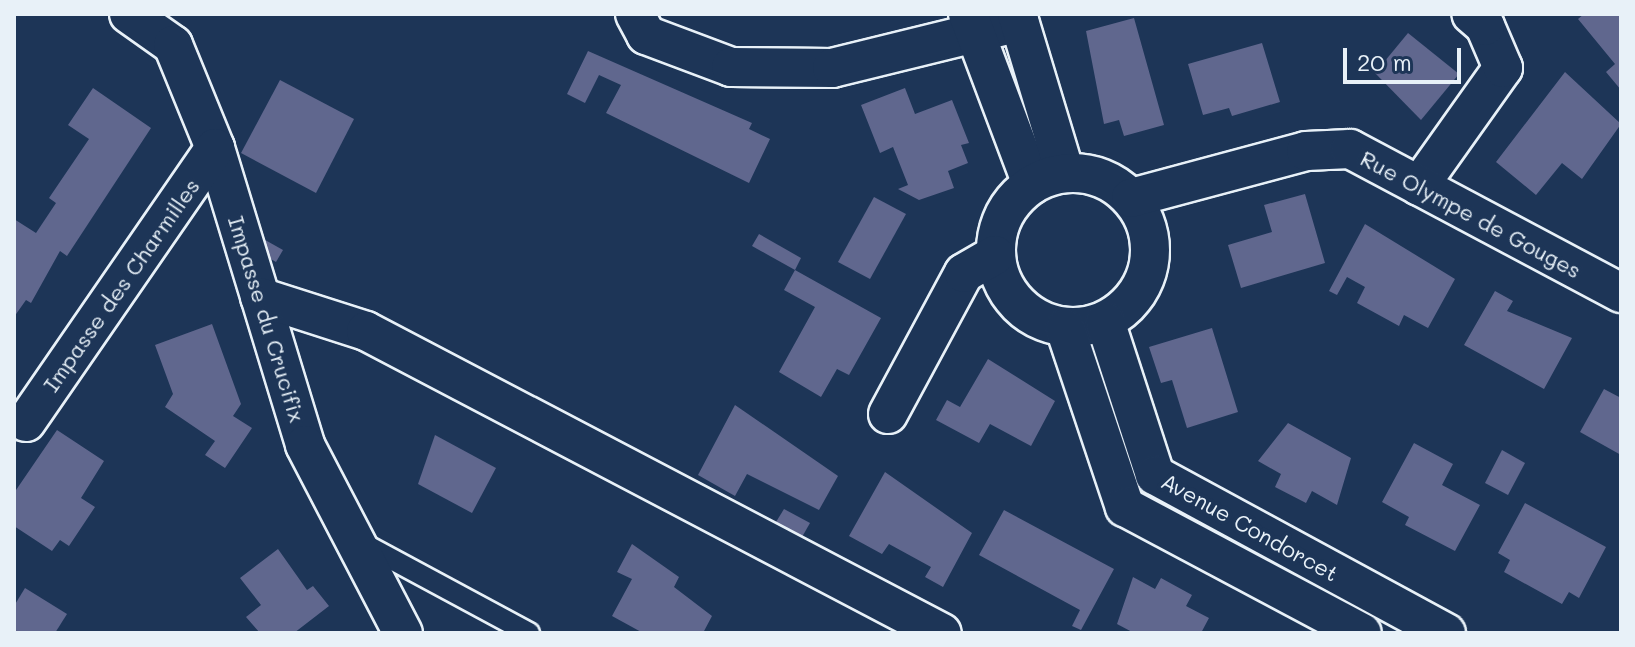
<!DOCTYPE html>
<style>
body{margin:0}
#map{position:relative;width:1635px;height:647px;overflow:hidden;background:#1d3557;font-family:Mali,sans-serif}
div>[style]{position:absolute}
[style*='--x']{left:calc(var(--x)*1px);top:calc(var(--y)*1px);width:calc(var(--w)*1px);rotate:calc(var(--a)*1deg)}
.building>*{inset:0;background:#60678e}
.roads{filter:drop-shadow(2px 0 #e8f1f8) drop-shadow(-2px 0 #e8f1f8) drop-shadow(0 2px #e8f1f8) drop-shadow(0 -2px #e8f1f8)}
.lane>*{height:20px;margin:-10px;padding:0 10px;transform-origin:10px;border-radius:10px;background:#1d3557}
.street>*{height:38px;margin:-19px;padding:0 19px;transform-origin:19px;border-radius:19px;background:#1d3557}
.street>.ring{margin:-19px;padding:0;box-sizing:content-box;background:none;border:38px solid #1d3557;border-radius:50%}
span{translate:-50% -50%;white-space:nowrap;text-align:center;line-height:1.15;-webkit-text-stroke:8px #1d3557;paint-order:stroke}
.street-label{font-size:22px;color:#e8f1f8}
.frame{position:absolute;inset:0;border:16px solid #e8f1f8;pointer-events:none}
.scale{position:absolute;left:1343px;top:48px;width:118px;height:36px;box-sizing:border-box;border:4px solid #e8f1f8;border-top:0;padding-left:10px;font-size:24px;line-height:28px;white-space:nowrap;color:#e8f1f8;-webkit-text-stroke:6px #1d3557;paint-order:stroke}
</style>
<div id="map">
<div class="building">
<div style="clip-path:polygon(1584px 14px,1621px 14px,1621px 90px,1606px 72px,1615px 64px,1578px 19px)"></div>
<div style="clip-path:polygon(1134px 18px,1164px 125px,1124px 136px,1119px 120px,1104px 124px,1086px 31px)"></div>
<div style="clip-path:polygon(1408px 33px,1459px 74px,1421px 120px,1375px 73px)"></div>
<div style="clip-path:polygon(1262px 43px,1280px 102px,1232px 116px,1229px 108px,1203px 115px,1188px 64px)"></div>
<div style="clip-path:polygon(588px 51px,752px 123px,749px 129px,770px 139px,749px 183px,606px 113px,621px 85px,599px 75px,585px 103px,567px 94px)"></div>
<div style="clip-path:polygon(1565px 72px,1621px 124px,1582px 179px,1562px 163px,1536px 195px,1496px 162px)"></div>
<div style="clip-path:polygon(280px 80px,354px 119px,316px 193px,241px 153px)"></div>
<div style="clip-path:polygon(93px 88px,151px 128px,67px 256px,60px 251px,31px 303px,26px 300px,14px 317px,14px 219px,36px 233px,56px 203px,49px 198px,89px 139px,68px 125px)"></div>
<div style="clip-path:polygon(905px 88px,915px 114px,952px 100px,969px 143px,961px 145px,968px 163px,948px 171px,954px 188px,919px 200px,898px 189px,908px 185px,893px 147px,880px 153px,861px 105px)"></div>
<div style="clip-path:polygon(1305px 194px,1325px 263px,1241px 288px,1228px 245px,1272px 232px,1264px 205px)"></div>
<div style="clip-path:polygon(874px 197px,906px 214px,870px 279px,838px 262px)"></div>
<div style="clip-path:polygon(1365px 224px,1455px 279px,1428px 328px,1404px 315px,1399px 326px,1357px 303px,1365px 287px,1347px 277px,1337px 295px,1329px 291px)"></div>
<div style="clip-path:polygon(249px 231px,283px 250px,276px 262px,255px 250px)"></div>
<div style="clip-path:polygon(759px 234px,801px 258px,795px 270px,752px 246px)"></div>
<div style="clip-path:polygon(795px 270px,881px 318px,849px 375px,837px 369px,821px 397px,779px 372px,815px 307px,784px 290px)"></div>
<div style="clip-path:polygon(1495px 291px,1513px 301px,1507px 311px,1572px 338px,1544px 389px,1464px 345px)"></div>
<div style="clip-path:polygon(212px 324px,241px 404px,233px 416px,252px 428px,225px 468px,205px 455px,215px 441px,165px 407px,173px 394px,155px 345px)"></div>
<div style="clip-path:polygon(1212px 328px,1238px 412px,1187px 428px,1172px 380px,1161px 383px,1149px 347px)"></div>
<div style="clip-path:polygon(988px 359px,1055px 401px,1031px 446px,990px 424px,979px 443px,936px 420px,947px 400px,960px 407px)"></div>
<div style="clip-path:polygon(1604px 389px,1621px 398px,1621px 455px,1580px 432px)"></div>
<div style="clip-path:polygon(735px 405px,838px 476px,819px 510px,747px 474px,735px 496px,698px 475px)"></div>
<div style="clip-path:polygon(1288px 423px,1351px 458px,1337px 505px,1312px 491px,1306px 503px,1275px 487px,1281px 474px,1258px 461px)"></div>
<div style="clip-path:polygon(57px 430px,104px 461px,81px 498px,95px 507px,69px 546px,60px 540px,52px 551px,14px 526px,14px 493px)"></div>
<div style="clip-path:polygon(435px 435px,496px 468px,472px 513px,418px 484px)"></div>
<div style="clip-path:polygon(1414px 443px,1453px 464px,1442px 485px,1480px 505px,1455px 551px,1405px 525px,1409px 517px,1382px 502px)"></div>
<div style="clip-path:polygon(1502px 450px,1525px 463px,1508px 495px,1485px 483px)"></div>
<div style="clip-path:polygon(885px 472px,972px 533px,943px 587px,925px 577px,931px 567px,889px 544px,882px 554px,849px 536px)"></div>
<div style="clip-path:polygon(1525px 503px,1606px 547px,1579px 598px,1569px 592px,1562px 604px,1504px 572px,1510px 560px,1498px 553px)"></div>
<div style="clip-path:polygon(784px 509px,810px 523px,802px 537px,776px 522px)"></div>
<div style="clip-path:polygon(1004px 510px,1114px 569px,1081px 630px,1072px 626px,1080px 610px,979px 555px)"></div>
<div style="clip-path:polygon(632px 544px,679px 577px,674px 587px,712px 616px,703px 633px,643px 633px,612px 616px,632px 579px,617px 572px)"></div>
<div style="clip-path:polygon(278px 549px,307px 590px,313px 586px,329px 606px,294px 633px,260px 633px,246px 617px,261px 605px,240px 578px)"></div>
<div style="clip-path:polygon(1133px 577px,1155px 589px,1161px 578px,1192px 595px,1186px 606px,1209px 618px,1201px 633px,1134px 633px,1117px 624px)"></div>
<div style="clip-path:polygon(25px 588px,67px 614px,55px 633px,14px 633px,14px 606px)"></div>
</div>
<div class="roads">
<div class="lane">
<div style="--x:360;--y:542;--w:192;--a:28.3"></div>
</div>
<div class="street">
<div style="--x:129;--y:14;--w:54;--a:35.2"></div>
<div style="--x:173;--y:45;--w:111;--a:67.8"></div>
<div style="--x:215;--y:148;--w:310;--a:73.1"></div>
<div style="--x:305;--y:445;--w:212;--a:62.5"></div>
<div style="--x:635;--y:14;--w:24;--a:62"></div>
<div style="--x:646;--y:35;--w:91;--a:20.6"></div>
<div style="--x:731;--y:67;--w:101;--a:0.6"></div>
<div style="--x:832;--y:68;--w:193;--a:-13.8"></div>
<div style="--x:968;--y:14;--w:182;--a:69.4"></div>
<div style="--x:1017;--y:14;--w:166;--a:73.2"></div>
<div class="ring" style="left:996px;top:173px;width:116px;height:116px"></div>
<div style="--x:1419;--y:186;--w:145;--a:-54.6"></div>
<div style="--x:1503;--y:68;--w:46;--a:-113.2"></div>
<div style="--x:1485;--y:26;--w:18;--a:-139"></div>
<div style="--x:1131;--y:198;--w:181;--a:-15"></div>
<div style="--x:1306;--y:151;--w:44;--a:-2.6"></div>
<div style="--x:1350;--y:149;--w:307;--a:28"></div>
<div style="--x:260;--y:297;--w:111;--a:17.8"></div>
<div style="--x:366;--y:331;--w:650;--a:27.67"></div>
<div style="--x:1105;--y:321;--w:162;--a:72"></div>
<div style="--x:1155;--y:475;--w:331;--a:28.5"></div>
<div style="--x:1065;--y:328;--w:189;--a:71.5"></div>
<div style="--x:1125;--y:507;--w:268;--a:28"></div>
<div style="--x:888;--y:414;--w:160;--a:-61.7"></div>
<div style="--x:964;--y:273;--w:36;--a:-30"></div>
<div style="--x:26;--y:422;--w:333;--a:-55.4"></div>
</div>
</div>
<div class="street-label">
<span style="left:1471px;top:214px;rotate:28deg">Rue Olympe de Gouges</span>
<span style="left:121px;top:285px;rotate:-55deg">Impasse des Charmilles</span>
<span style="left:267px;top:319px;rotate:73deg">Impasse du Crucifix</span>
<span style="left:1250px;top:527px;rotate:29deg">Avenue Condorcet</span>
</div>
<div class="frame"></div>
<div class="scale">20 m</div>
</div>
